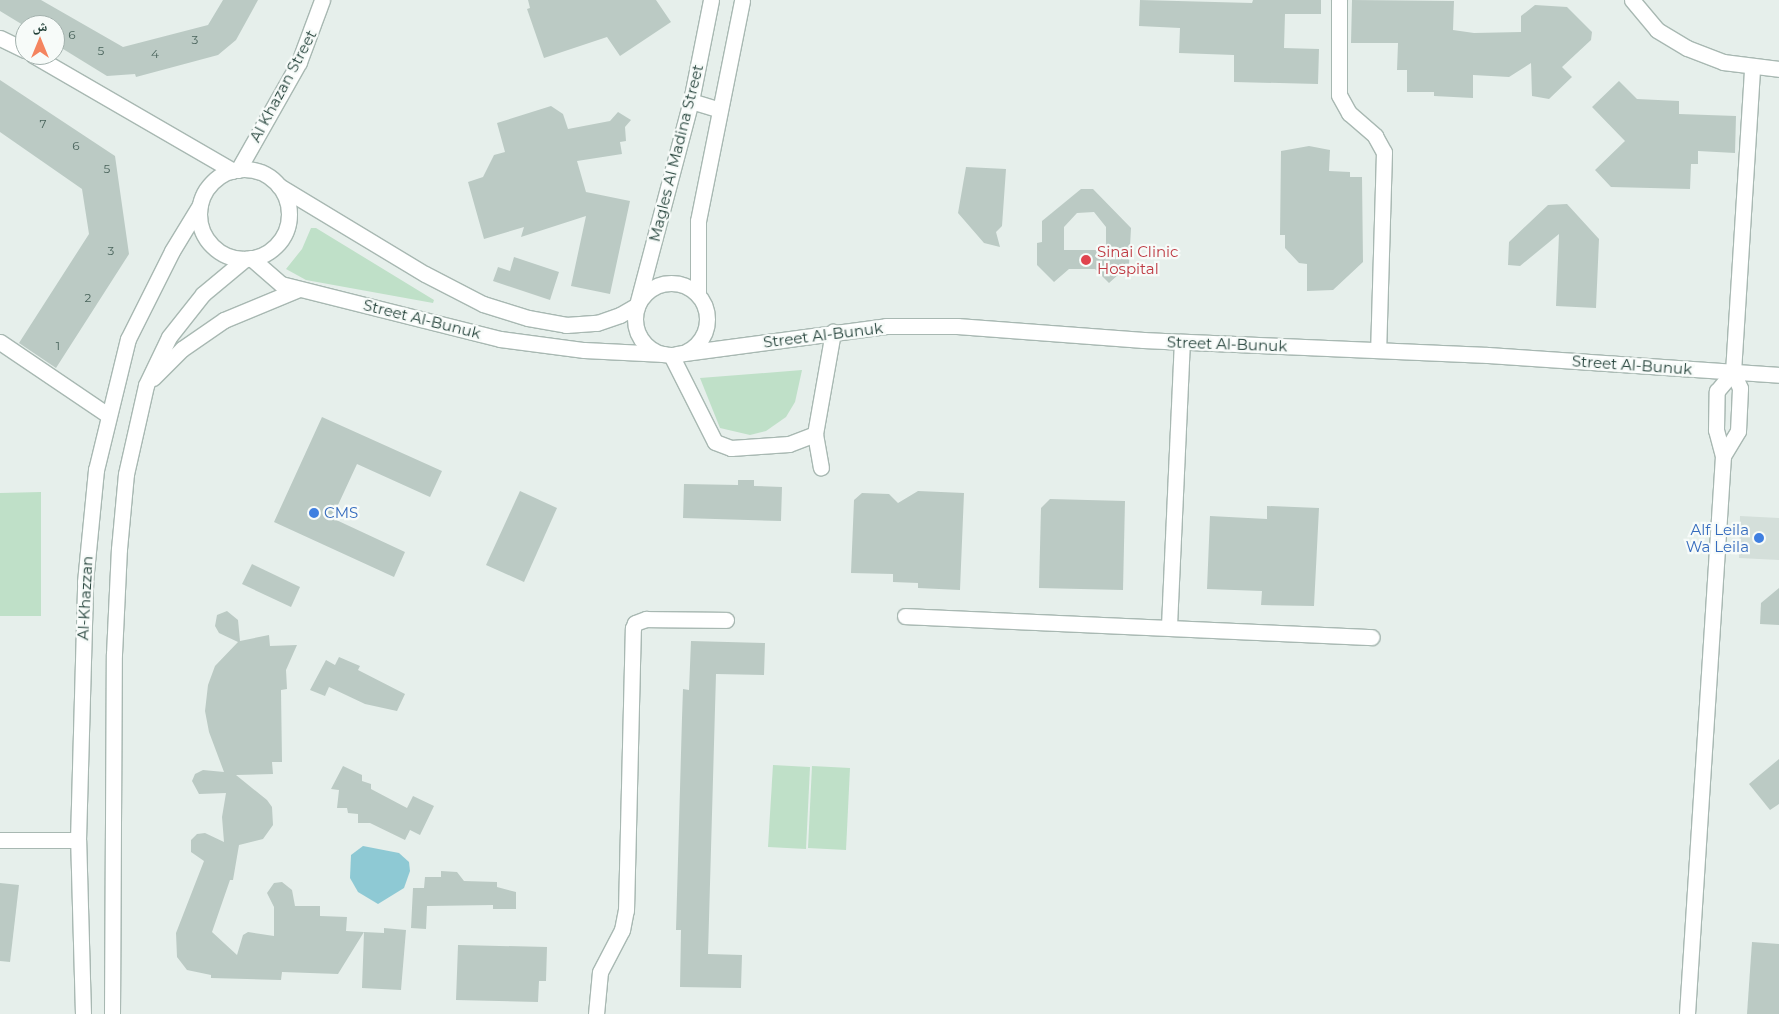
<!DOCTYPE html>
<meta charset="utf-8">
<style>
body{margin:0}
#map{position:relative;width:1779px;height:1014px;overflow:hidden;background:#e6efeb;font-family:Montserrat,"Noto Naskh Arabic",sans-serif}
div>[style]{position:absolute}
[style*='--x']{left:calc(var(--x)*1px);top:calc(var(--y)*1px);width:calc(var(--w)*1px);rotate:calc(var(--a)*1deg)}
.built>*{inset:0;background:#d4dfda}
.green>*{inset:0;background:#bfe0c8}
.water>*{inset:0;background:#8ec9d4}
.building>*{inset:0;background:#bbcac4}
.roads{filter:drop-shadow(1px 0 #a8b8b2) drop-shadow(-1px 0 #a8b8b2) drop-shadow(0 1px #a8b8b2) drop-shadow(0 -1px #a8b8b2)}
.minor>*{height:15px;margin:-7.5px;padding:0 7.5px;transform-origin:7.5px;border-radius:7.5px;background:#fff}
.secondary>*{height:15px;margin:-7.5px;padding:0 7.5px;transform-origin:7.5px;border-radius:7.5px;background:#fff}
.secondary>.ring{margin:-7.5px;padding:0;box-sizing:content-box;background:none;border:15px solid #fff;border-radius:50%}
.dots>*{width:14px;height:14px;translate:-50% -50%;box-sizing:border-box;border:2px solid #f7fbf9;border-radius:50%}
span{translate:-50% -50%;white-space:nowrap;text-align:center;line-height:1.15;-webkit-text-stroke:4.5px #f7fbf9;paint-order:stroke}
.number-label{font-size:12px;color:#4a645c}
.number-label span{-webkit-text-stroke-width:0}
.street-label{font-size:15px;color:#24423a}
.health-label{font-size:15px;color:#be3a42}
.left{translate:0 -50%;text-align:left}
.shop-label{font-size:15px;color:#366cbe}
.right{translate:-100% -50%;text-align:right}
.north{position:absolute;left:15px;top:15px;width:50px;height:50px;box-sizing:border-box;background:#f7fbf9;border:1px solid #a3b1ad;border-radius:50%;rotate:0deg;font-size:14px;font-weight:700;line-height:20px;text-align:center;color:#24423a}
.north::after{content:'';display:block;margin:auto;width:18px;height:22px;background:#f4845f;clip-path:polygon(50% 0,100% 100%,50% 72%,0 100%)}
</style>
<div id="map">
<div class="built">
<div style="clip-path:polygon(1740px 516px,1779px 518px,1779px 560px,1739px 558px)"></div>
</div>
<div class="green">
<div style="clip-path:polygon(311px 228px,316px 228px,434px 300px,433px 303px,306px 280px,286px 269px,302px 249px)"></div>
<div style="clip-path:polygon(802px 370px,795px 402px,786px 417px,766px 431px,750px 435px,720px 428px,700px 378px)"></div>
<div style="clip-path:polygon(41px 492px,41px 616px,0 616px,0 493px)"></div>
<div style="clip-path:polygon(773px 765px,810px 767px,806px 849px,768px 847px)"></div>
<div style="clip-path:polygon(812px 766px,850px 768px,846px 850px,808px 848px)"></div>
</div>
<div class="water">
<div style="clip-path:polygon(363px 846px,399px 853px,409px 862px,410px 871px,404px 888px,378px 904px,358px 892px,350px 878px,351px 855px)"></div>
</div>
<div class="building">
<div style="clip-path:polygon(0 0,41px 0,123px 47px,208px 25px,223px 0,258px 0,236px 40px,218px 55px,136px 77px,135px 74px,107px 76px,55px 44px,55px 25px,23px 25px,0 11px)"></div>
<div style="clip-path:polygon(528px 0,656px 0,671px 22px,620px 56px,607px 37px,544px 58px,527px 9px,530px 8px)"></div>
<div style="clip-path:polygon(1140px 0,1252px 3px,1253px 0,1321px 0,1321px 14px,1285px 14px,1284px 48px,1319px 49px,1318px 84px,1234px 82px,1234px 55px,1179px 53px,1180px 28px,1139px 26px)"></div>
<div style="clip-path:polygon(1352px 0,1454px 1px,1453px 30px,1474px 33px,1521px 32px,1521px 16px,1535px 5px,1567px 7px,1592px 32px,1591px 40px,1562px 67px,1572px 77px,1549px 99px,1532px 96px,1531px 63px,1509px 77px,1473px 75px,1473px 98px,1434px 96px,1434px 92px,1407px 92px,1407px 70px,1397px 70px,1398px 43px,1351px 43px)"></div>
<div style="clip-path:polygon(0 80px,115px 156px,129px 254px,56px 368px,19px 343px,89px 234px,82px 189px,0 132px)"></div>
<div style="clip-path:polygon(1619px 81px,1637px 99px,1679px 101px,1679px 114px,1736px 116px,1735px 153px,1698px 151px,1698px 164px,1691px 164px,1690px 189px,1611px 187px,1595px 170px,1625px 141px,1592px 107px)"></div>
<div style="clip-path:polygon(551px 106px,563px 114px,568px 129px,610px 121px,618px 112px,631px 120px,625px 127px,626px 141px,620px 142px,622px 154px,577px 161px,586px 192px,630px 201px,610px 294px,571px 286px,586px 216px,521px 237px,524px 227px,484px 239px,468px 182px,483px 177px,494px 155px,505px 152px,497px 123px)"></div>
<div style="clip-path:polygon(1309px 146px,1330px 150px,1329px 171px,1350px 172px,1350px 177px,1362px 177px,1363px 262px,1333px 290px,1307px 291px,1307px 264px,1299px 263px,1285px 248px,1285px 235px,1280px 235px,1281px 151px)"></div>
<div style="clip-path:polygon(966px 167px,1006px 169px,1002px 226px,996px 232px,1000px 247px,984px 243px,958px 213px)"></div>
<div style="clip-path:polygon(evenodd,1081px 189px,1093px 189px,1131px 228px,1129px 265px,1109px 283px,1095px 269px,1069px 269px,1054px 282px,1037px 265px,1037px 243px,1042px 242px,1042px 221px,1081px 189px,1094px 212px,1106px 227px,1106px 250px,1064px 250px,1064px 227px,1077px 213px,1094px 212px)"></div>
<div style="clip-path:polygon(1567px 204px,1599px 239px,1596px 308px,1556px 306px,1559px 234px,1520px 266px,1508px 265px,1509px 242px,1548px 205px)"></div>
<div style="clip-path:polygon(514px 257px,559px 272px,550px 300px,493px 281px,498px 267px,510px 271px)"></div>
<div style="clip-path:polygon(322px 417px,442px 471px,430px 497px,357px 464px,332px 518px,405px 552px,394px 577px,274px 522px)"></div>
<div style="clip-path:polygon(738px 480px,754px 480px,754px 486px,782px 487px,781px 521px,683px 518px,684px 484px,738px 485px)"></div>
<div style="clip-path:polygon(520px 491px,557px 508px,524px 582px,486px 565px)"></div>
<div style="clip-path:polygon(918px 491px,964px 493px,960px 590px,918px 588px,918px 583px,893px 582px,893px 574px,851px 573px,854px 500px,862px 493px,889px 494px,898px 503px)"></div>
<div style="clip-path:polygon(1050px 499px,1125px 501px,1123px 590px,1039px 588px,1041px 508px)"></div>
<div style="clip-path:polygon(1267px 506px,1319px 508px,1314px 606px,1261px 605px,1262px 591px,1207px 589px,1210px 516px,1267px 519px)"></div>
<div style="clip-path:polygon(252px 564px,300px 587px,291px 607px,242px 584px)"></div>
<div style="clip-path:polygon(1779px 588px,1779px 625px,1760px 624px,1761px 603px)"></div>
<div style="clip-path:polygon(227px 611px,238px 620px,240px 641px,269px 635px,270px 646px,297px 645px,286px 670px,287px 689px,281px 690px,282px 762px,272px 762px,273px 774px,236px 775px,267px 800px,272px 807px,273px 825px,263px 839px,239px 845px,233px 880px,230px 880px,212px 932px,237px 955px,243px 935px,248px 932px,274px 936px,274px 907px,267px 893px,274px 883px,282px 882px,292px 890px,295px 906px,320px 906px,320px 916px,347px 917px,346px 931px,364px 932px,338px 974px,282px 972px,281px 980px,211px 978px,211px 975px,187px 970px,177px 957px,176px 933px,204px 861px,191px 852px,191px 840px,197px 834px,205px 833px,224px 842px,222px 817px,226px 793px,199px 794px,192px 781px,195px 774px,203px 770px,224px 772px,209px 732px,205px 711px,208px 685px,215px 666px,238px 642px,219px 633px,215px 626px,217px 615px)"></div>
<div style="clip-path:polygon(691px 641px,765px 643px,764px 675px,716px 674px,708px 954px,742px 955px,741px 988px,680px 987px,681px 930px,676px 930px,682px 718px,683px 689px,689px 690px)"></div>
<div style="clip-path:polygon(339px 657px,360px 666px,358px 670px,405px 694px,397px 711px,365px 704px,329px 687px,325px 696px,310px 690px,326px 660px,335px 665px)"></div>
<div style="clip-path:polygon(1779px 759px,1779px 804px,1770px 810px,1749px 784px)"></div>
<div style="clip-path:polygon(343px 766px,362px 775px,362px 781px,371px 784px,371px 789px,407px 808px,413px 796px,434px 806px,420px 835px,410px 830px,405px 840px,370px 823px,358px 823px,358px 814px,348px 813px,347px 808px,337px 808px,339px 790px,331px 789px)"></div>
<div style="clip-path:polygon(441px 871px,457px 872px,464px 881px,497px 882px,497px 887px,516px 892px,516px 909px,493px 909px,493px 905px,427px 906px,426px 929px,411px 928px,413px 888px,424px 888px,425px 877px,441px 877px)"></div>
<div style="clip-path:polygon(0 883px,19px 885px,10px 962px,0 961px)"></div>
<div style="clip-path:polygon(384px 928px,406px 930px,401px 990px,362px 988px,364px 932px,384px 933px)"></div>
<div style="clip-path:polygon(1752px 942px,1779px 944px,1779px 1014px,1747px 1014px)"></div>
<div style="clip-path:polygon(458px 945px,547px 947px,546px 981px,539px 981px,538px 1002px,456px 1000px)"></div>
</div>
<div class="roads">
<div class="minor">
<div style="--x:1339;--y:0;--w:95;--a:90"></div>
<div style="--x:1339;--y:95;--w:21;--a:61"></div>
<div style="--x:1349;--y:113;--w:35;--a:41"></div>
<div style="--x:1375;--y:136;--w:18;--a:61"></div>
<div style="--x:1384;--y:152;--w:197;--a:91.7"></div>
<div style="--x:1632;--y:0;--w:39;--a:50"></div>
<div style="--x:1657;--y:30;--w:35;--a:31"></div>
<div style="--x:1687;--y:48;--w:39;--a:21"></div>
<div style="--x:1723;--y:62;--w:56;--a:7.1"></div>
<div style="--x:0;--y:38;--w:28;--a:26"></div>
<div style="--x:33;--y:55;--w:231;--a:30.1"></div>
<div style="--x:0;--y:342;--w:130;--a:34.1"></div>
<div style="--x:671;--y:355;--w:97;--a:63.2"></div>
<div style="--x:715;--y:442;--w:17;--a:21"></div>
<div style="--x:731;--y:448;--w:58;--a:-3.9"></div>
<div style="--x:789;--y:444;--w:28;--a:-21"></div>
<div style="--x:815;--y:434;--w:34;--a:80"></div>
<div style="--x:815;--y:434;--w:104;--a:-80"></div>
<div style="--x:1723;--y:456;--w:29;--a:-59"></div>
<div style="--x:1738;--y:431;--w:43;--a:-87.3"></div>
<div style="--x:1740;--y:388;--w:17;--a:-114"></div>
<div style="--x:1733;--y:372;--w:305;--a:-86.4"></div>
<div style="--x:905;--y:616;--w:467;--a:2.6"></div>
<div style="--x:1169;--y:626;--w:284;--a:-87.4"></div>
<div style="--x:0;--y:840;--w:78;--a:0"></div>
<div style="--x:596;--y:1014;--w:42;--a:-84.6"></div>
<div style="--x:600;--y:972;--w:47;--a:-62.4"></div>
<div style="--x:622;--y:930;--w:20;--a:-79"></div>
<div style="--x:626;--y:910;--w:282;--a:-88.6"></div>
<div style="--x:633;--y:628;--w:5;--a:-68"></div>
<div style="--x:635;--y:623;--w:12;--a:-20"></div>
<div style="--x:646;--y:619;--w:80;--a:0.7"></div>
<div style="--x:1687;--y:1014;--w:559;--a:-86.31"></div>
<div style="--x:1723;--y:456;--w:27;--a:-105"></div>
<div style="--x:1716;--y:430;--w:39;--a:-89"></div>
<div style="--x:1717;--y:391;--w:25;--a:-50"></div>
</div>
<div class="secondary">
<div style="--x:691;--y:101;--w:28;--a:17"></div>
<div class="ring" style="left:199px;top:169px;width:75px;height:75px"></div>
<div style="--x:238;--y:170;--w:124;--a:-60.5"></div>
<div style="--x:299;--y:62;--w:66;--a:-69.6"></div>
<div style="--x:279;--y:186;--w:170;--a:31.1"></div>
<div style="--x:425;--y:274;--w:65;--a:27.3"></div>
<div style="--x:483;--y:304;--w:47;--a:17.3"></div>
<div style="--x:528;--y:318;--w:39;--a:10"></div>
<div style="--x:566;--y:325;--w:31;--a:-4"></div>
<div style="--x:597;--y:323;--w:24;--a:-19"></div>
<div style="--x:620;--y:315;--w:20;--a:-30"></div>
<div style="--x:637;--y:305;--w:211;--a:-75.2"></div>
<div style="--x:691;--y:101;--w:103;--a:-78.8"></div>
<div style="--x:251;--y:258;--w:40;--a:41"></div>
<div style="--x:281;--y:284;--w:226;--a:14.1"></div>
<div style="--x:500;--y:339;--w:85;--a:7.5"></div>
<div style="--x:584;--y:350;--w:80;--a:2.9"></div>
<div class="ring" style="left:635px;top:283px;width:57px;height:57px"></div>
<div style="--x:698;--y:294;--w:73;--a:-90"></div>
<div style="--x:698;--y:221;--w:225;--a:-78.7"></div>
<div style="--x:677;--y:354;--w:211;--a:-7.6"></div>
<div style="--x:886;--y:326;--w:71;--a:0"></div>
<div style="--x:957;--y:326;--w:187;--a:4.3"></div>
<div style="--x:1143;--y:340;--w:345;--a:2.5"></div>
<div style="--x:1488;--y:355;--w:292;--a:3.9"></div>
<div style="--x:153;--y:378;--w:41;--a:-45"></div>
<div style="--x:182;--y:349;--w:51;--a:-34.6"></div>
<div style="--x:224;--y:320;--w:81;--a:-22.5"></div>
<div style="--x:83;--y:1014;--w:174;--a:-91.6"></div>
<div style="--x:78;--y:840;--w:258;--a:-88.4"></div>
<div style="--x:85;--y:582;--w:113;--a:-84.4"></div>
<div style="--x:96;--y:470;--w:135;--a:-76.3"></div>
<div style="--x:128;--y:339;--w:98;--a:-63.4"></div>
<div style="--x:172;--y:251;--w:54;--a:-58.7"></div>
<div style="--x:112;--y:1014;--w:360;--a:-89.7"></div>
<div style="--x:114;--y:654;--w:105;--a:-87.3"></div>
<div style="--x:119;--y:549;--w:75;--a:-84.7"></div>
<div style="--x:126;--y:474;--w:91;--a:-77.3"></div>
<div style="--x:146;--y:385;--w:53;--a:-64.4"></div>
<div style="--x:169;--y:337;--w:55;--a:-51.7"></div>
<div style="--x:203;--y:294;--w:55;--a:-39.8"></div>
</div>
</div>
<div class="dots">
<div style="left:1086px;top:260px;background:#e0444e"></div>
<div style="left:314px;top:513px;background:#3f7fe0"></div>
<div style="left:1759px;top:538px;background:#3f7fe0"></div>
</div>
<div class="number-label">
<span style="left:72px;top:35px">6</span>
<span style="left:195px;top:40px">3</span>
<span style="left:101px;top:51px">5</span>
<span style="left:155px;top:54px">4</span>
<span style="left:43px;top:124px">7</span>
<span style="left:76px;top:146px">6</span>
<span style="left:107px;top:169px">5</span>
<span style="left:111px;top:251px">3</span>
<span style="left:88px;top:298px">2</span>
<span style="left:58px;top:346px">1</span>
</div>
<div class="street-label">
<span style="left:283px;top:86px;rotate:-62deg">Al Khazan Street</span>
<span style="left:676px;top:153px;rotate:-76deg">Magles Al Madina Street</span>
<span style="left:422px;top:319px;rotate:14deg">Street Al-Bunuk</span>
<span style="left:823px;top:335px;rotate:-7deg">Street Al-Bunuk</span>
<span style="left:1227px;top:344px;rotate:2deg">Street Al-Bunuk</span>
<span style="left:1632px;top:365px;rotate:4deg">Street Al-Bunuk</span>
<span style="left:85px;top:598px;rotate:-87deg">Al-Khazzan</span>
</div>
<div class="health-label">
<span class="left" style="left:1097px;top:260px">Sinai Clinic<br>Hospital</span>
</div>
<div class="shop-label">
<span class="left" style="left:324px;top:513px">CMS</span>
<span class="right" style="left:1749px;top:538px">Alf Leila<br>Wa Leila</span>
</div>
<div class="north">ش</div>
</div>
